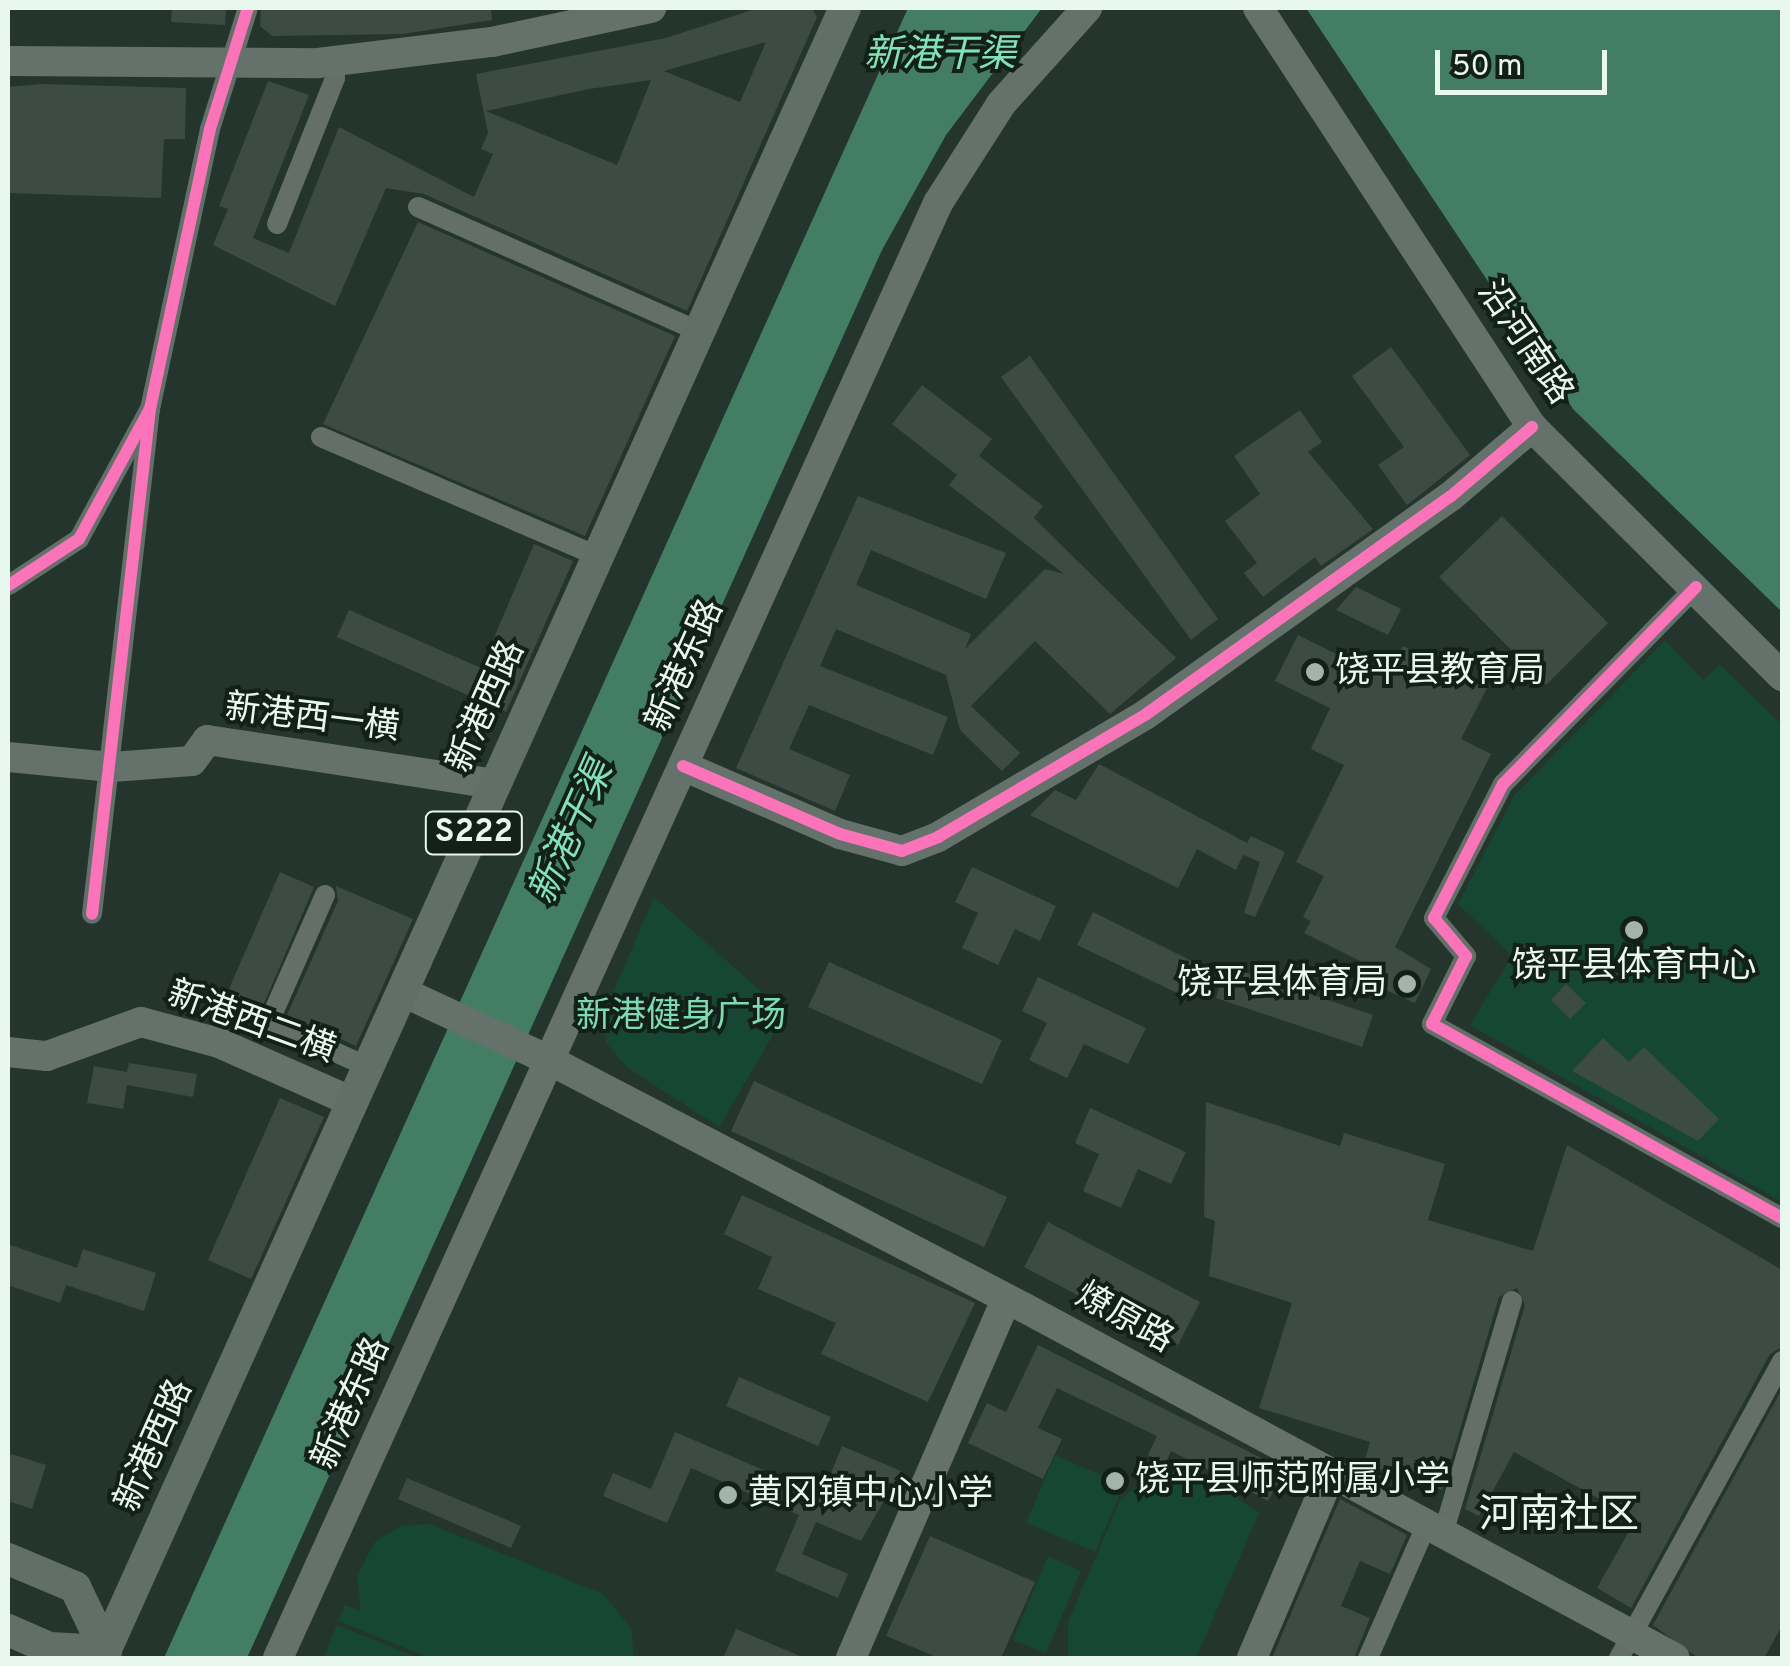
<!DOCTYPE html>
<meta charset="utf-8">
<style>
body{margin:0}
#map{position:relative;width:1790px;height:1666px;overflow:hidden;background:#24352d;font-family:Overpass,"Noto Sans SC",sans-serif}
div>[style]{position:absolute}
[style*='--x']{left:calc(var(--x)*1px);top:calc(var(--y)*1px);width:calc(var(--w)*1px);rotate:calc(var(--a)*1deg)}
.green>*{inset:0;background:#164734}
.water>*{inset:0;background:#437e64}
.building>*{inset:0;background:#3d4b45}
.street>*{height:20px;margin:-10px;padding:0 10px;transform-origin:10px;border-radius:10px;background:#656f69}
.secondary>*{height:30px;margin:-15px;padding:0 15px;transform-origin:15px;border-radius:15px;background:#65716b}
.primary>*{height:32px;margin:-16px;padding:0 16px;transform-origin:16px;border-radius:16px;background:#607068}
.cycleway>*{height:12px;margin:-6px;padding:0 6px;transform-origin:6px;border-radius:6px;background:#fb73b8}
.dots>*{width:28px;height:28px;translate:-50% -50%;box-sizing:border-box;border:5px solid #131f19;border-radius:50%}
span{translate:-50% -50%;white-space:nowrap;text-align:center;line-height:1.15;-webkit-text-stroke:8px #131f19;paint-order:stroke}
.shield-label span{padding:2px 8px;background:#131f19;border:2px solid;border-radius:8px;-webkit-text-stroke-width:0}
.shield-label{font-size:32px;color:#e8f8ef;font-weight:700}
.street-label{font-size:35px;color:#e8f8ef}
.poi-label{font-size:35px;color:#e8f8ef}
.left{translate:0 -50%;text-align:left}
.right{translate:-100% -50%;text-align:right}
.park-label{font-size:35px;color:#7edbb1}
.water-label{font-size:38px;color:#83e1b6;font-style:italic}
.quarter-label{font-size:40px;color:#e8f8ef}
.frame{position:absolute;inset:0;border:10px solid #e8f8ef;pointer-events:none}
.scale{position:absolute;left:1435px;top:50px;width:172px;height:45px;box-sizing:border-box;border:5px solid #e8f8ef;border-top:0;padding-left:12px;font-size:30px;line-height:35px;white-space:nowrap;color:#e8f8ef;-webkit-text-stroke:8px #131f19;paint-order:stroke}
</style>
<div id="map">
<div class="green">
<div style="clip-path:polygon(1665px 640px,1703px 680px,1720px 665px,1782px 725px,1782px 1202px,1470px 1025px,1512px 956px,1458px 904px,1514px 796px)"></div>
<div style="clip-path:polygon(654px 897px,786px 1013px,719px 1127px,628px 1068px,606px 1043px,603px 1016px)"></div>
<div style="clip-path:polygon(1055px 1455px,1124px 1485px,1095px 1552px,1026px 1523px)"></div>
<div style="clip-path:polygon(1158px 1469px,1196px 1469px,1259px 1513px,1196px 1658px,1068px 1658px,1068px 1622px,1120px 1500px)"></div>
<div style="clip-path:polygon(429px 1524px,603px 1594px,631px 1628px,634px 1658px,430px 1658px,338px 1621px,345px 1605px,361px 1611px,357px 1576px,375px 1542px,400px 1526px)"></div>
<div style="clip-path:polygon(1048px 1556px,1081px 1571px,1046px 1653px,1013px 1640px)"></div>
<div style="clip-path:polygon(337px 1625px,418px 1658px,323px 1658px)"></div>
</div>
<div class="water">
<div style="clip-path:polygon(908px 8px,1042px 8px,946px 135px,882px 250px,247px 1658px,164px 1658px)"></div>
<div style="clip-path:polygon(1306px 8px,1782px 8px,1782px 612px,1573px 409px)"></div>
</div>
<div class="building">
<div style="clip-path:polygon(172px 8px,226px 8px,225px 25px,171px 22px)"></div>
<div style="clip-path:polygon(261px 8px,491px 8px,492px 20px,403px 34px,272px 36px,260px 26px)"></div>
<div style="clip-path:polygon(evenodd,758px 8px,812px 8px,817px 17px,687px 311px,424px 194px,386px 188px,335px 306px,213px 245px,228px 209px,219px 206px,268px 81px,309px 95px,253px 238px,289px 253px,339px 127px,474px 197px,493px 154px,481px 149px,488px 133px,476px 74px,666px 38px,758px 8px,766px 42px,740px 102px,664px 71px,766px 42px,758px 8px,651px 80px,617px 165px,486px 111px,589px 89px,651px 80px)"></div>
<div style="clip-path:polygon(41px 84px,186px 88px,185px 139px,164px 139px,161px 198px,8px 193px,8px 87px)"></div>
<div style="clip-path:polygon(418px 222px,675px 336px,585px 536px,323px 424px)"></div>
<div style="clip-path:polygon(1391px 347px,1470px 455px,1407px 505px,1378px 465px,1404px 447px,1352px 376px)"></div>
<div style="clip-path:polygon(1030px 356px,1218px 619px,1191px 640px,1001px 377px)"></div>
<div style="clip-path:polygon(922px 385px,992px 439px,979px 456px,1043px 506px,1034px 518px,1176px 658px,1110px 714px,1035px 641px,971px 706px,1020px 753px,1002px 771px,960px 730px,946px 675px,836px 629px,820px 666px,948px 717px,933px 755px,809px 705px,789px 749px,850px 775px,835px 811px,736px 768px,858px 496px,1006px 553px,986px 599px,871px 550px,856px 585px,971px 634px,965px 649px,1045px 569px,1064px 574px,949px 485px,957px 475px,892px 424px)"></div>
<div style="clip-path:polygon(1300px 410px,1322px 442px,1308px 452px,1373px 529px,1321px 566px,1315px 557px,1263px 597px,1244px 573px,1257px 563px,1225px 521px,1260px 494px,1234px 456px)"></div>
<div style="clip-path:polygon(1502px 516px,1608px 623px,1546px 685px,1439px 577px)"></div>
<div style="clip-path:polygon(534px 544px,573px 561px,506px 712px,337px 637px,349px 610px,481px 668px)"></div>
<div style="clip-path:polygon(1356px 587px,1401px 609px,1388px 635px,1336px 610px)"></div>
<div style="clip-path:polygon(1298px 635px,1387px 679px,1403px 646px,1487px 688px,1461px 739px,1491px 754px,1395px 947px,1431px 969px,1415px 1003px,1379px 987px,1386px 974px,1304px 933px,1311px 921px,1303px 917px,1324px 876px,1296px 862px,1344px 765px,1311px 749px,1330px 708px,1275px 681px)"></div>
<div style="clip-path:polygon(1099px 764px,1247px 843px,1251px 836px,1285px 852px,1255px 917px,1244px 913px,1260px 862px,1243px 855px,1236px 870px,1197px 849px,1178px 888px,1030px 815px,1055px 790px,1076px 800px)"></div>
<div style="clip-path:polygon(972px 867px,1056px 906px,1040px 941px,1015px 929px,998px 965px,962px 948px,978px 913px,955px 902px)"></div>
<div style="clip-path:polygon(280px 872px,314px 887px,256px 1022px,221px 1007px)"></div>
<div style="clip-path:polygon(336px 886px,413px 919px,356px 1046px,287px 1015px,338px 901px)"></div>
<div style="clip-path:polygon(1093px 912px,1192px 961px,1177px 993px,1077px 945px)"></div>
<div style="clip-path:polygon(829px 962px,1002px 1040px,982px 1084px,808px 1007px)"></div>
<div style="clip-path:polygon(1226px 966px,1373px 1015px,1362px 1047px,1216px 998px)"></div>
<div style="clip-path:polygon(1038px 977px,1146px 1028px,1128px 1064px,1084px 1044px,1067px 1078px,1029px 1060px,1047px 1023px,1022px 1011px)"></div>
<div style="clip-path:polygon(1566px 984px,1586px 1003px,1570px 1019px,1551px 1000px)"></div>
<div style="clip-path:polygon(1603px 1038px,1629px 1062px,1644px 1047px,1719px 1119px,1698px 1141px,1572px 1071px)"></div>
<div style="clip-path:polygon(129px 1063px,197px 1074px,193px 1097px,127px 1085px,123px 1109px,87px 1103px,94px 1066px,127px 1072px)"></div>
<div style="clip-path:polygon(754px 1081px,1007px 1197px,984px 1247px,731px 1131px)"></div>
<div style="clip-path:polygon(280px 1098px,324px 1117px,251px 1279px,208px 1260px)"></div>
<div style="clip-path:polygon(1206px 1102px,1340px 1146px,1344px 1133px,1445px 1164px,1428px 1220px,1533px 1251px,1567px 1145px,1782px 1270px,1782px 1347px,1770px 1354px,1631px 1608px,1597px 1588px,1636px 1519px,1514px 1452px,1479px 1516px,1465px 1509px,1525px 1305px,1517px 1288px,1499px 1297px,1442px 1490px,1364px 1463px,1370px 1442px,1259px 1408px,1292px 1303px,1209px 1276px,1215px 1221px,1204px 1217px)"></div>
<div style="clip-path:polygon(1090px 1108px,1186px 1152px,1171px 1184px,1138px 1169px,1121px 1208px,1083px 1191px,1099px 1154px,1075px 1143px)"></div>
<div style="clip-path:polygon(742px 1195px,975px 1303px,928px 1402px,821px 1354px,836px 1323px,758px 1289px,772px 1257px,724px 1234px)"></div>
<div style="clip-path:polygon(1048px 1222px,1200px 1302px,1177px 1347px,1024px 1267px)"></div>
<div style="clip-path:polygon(8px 1244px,77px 1268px,83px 1249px,156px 1273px,144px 1311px,66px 1285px,60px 1303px,8px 1285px)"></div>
<div style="clip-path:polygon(1038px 1345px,1285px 1470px,1268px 1501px,1171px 1451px,1165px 1464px,1148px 1455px,1157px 1436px,1057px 1388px,1038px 1428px,1062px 1439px,1043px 1479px,968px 1443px,987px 1403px,1006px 1412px)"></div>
<div style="clip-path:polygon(739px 1377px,831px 1417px,818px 1446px,726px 1406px)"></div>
<div style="clip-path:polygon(1782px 1389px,1782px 1626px,1764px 1658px,1698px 1658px,1653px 1625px)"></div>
<div style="clip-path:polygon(675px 1432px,822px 1495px,842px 1446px,901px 1471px,861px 1541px,816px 1522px,802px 1554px,848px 1574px,838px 1598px,775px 1571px,799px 1515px,691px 1468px,667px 1523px,603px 1496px,613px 1473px,651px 1489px)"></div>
<div style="clip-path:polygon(8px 1453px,46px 1465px,32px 1509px,8px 1501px)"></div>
<div style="clip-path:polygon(407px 1478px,521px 1526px,511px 1548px,398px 1499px)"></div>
<div style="clip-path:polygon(1340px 1499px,1407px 1535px,1390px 1574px,1360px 1561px,1341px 1606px,1370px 1618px,1354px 1658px,1272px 1658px)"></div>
<div style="clip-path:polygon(930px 1536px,1035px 1582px,1001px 1658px,939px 1658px,886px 1636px)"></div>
<div style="clip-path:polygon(736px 1629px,805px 1658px,723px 1658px)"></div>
</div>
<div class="street">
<div style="--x:418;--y:207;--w:306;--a:23.9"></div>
<div style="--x:277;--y:224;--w:157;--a:-68.3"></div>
<div style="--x:335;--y:78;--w:17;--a:-97"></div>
<div style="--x:150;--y:409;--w:286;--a:-77.9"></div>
<div style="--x:210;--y:129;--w:127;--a:-72.6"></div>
<div style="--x:321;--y:437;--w:303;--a:23.3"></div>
<div style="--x:9;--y:585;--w:84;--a:-33.3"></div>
<div style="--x:79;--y:539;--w:148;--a:-61.4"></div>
<div style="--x:150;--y:409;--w:508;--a:96.55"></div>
<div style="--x:1696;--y:587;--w:276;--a:134.4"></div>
<div style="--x:1503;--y:784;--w:151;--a:117.2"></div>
<div style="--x:1434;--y:918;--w:50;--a:49.9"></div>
<div style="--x:1466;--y:956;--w:76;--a:116.6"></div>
<div style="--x:1432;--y:1024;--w:400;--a:29"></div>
<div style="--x:325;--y:895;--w:139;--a:113.8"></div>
<div style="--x:269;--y:1022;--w:109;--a:24.4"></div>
<div style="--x:1443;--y:1534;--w:243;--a:-73.5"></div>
<div style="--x:1368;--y:1658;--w:144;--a:-66.3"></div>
<div style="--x:1619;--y:1658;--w:339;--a:-61.2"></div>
</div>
<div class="secondary">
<div style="--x:1258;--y:8;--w:501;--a:56.82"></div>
<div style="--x:1532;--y:427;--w:353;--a:44.9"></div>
<div style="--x:8;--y:61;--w:310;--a:0.4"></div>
<div style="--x:318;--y:63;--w:175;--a:-6.9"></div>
<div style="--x:492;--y:42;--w:163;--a:-12.1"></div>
<div style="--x:8;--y:757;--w:104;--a:5.5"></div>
<div style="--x:112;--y:767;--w:80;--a:-4.3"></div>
<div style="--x:192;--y:761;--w:26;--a:-54"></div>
<div style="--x:207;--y:740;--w:292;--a:8.7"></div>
<div style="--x:683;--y:766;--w:171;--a:23.4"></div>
<div style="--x:840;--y:834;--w:64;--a:15.3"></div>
<div style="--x:902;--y:851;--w:39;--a:-21"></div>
<div style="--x:938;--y:837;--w:240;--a:-30.5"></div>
<div style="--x:1145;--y:715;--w:375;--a:-35.6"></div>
<div style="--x:1450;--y:497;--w:108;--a:-40.5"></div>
<div style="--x:403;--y:992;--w:161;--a:25"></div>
<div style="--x:549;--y:1060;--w:534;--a:27.52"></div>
<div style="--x:1023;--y:1307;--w:740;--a:28.3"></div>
<div style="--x:8;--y:1052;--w:39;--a:6"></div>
<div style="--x:47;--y:1056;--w:100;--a:-19.9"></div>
<div style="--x:141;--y:1022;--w:81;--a:15.1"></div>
<div style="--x:219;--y:1043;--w:146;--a:23.8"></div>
<div style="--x:278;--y:1658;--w:1598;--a:-65.6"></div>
<div style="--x:938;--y:203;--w:117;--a:-57.5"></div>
<div style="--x:1001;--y:104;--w:129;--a:-48.1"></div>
<div style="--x:851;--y:1658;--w:391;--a:-66.6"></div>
<div style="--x:1252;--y:1658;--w:199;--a:-66.9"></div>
</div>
<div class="primary">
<div style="--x:8;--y:1559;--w:73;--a:22.7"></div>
<div style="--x:75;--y:1587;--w:71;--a:64.2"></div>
<div style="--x:106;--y:1651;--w:57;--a:-177"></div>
<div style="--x:49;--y:1648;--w:45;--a:-156.3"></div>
<div style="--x:102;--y:1658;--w:1810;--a:-65.76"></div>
</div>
<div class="cycleway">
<div style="--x:150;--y:409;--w:286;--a:-77.9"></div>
<div style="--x:210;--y:129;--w:127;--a:-72.6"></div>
<div style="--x:9;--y:585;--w:84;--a:-33.3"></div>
<div style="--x:79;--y:539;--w:148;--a:-61.4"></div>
<div style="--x:150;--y:409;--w:508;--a:96.55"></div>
<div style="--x:1696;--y:587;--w:276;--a:134.4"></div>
<div style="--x:1503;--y:784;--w:151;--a:117.2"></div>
<div style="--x:1434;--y:918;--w:50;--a:49.9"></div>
<div style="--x:1466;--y:956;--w:76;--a:116.6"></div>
<div style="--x:1432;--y:1024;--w:400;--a:29"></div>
<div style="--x:683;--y:766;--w:171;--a:23.4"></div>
<div style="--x:840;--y:834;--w:64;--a:15.3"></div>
<div style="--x:902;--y:851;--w:39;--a:-21"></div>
<div style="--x:938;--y:837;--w:240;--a:-30.5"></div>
<div style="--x:1145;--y:715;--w:375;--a:-35.6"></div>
<div style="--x:1450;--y:497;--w:108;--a:-40.5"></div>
</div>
<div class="dots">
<div style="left:1315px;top:672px;background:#a3b4ab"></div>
<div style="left:1634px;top:930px;background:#a3b4ab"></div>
<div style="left:1407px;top:984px;background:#a3b4ab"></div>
<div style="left:1115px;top:1481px;background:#a3b4ab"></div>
<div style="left:728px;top:1495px;background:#a3b4ab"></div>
</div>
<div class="shield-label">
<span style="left:474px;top:833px">S222</span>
</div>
<div class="street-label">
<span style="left:1524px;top:343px;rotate:56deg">沿河南路</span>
<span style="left:686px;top:666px;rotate:-66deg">新港东路</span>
<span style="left:487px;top:707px;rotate:-66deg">新港西路</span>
<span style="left:312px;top:719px;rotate:7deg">新港西一横</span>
<span style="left:251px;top:1023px;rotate:20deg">新港西二横</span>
<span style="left:1124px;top:1319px;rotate:29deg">燎原路</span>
<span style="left:352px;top:1404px;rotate:-66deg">新港东路</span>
<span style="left:155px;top:1446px;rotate:-66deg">新港西路</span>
</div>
<div class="poi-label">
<span class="left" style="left:1335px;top:672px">饶平县教育局</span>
<span style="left:1634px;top:967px">饶平县体育中心</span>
<span class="right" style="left:1387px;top:984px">饶平县体育局</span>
<span class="left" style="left:1135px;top:1481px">饶平县师范附属小学</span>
<span class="left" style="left:748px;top:1495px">黄冈镇中心小学</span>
</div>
<div class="park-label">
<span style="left:681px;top:1017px">新港健身广场</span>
</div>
<div class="water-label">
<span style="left:940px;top:57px">新港干渠</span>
<span style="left:573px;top:833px;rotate:-66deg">新港干渠</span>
</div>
<div class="quarter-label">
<span style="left:1559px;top:1517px">河南社区</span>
</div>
<div class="frame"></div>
<div class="scale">50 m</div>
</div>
